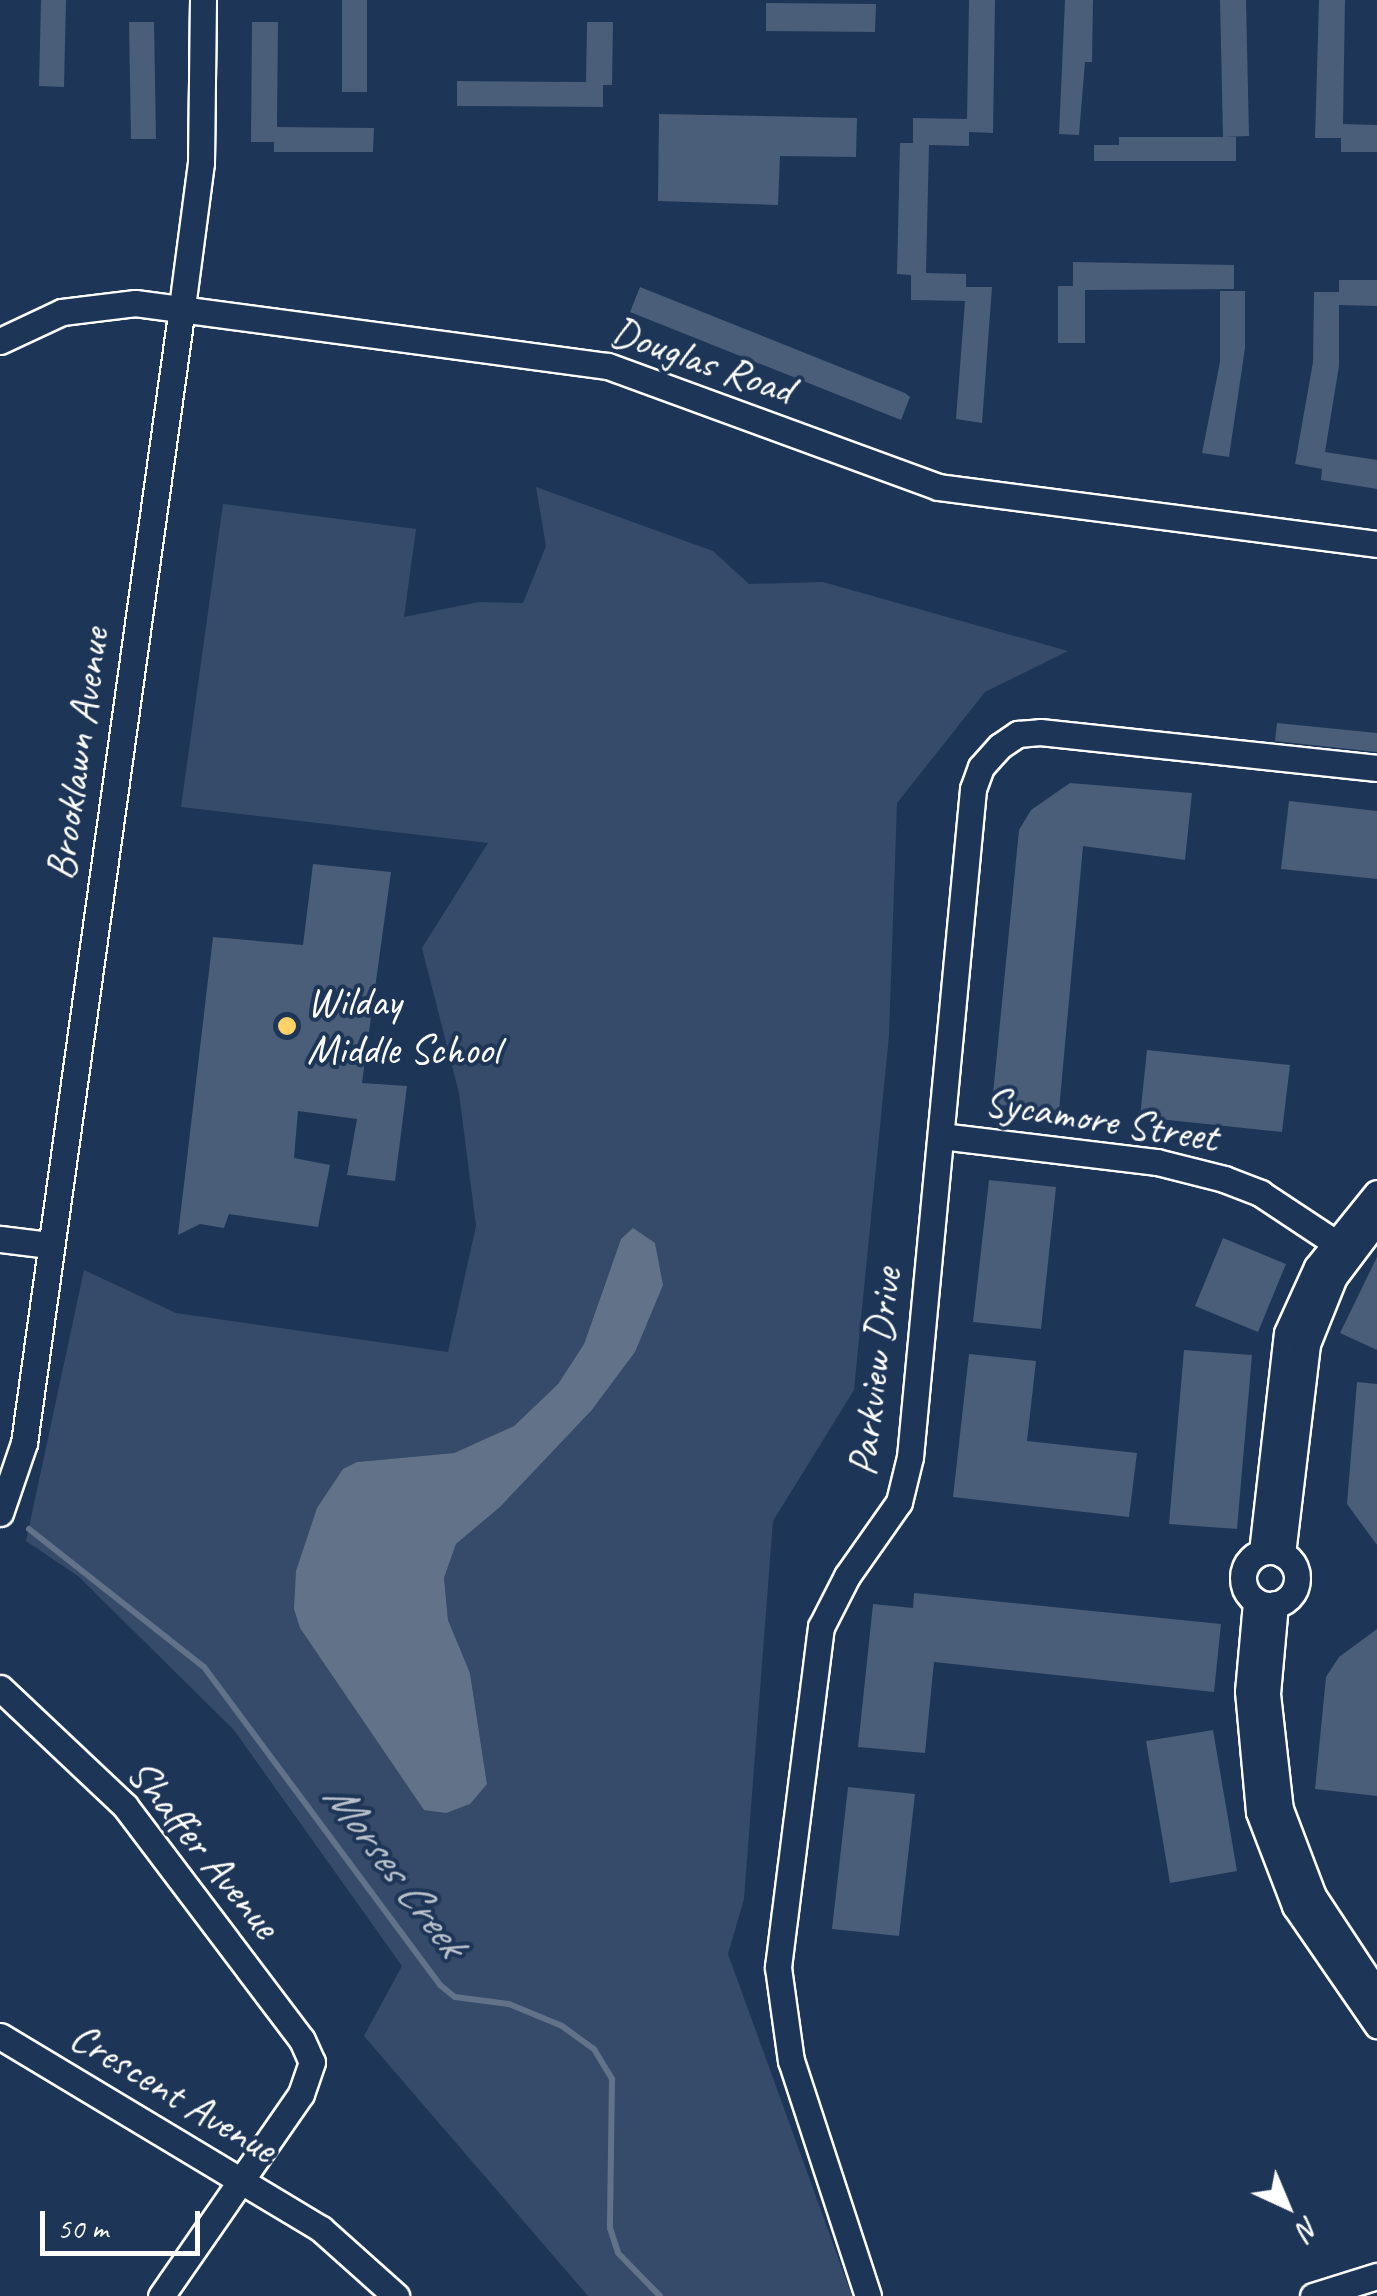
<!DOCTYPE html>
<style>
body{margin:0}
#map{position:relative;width:1377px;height:2296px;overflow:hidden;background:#1d3557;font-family:Caveat,sans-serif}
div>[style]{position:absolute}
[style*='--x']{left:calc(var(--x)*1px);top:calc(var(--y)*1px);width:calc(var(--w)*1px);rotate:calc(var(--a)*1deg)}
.green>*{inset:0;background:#364b69}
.water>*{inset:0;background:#617289}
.stream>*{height:6px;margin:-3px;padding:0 3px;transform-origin:3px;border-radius:3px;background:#617289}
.building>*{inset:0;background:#4a5d79}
.roads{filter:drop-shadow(2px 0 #fff) drop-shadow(-2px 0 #fff) drop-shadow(0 2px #fff) drop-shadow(0 -2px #fff)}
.street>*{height:25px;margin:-12.5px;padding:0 12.5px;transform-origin:12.5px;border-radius:12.5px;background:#1d3557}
.street>.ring{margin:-12.5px;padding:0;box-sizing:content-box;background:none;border:25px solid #1d3557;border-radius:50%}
.dots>*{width:28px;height:28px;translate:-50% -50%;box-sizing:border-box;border:5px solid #1d3557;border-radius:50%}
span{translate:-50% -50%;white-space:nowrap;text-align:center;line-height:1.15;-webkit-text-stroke:8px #1d3557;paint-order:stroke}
.street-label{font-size:42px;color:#fff}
.poi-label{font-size:42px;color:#fff}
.left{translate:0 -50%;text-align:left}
.water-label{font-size:45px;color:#b8c0ca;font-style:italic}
.north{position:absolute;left:1237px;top:2156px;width:100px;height:100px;-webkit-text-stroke:8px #1d3557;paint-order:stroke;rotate:136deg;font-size:28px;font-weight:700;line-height:40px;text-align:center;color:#fff}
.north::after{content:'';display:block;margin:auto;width:35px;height:45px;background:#fff;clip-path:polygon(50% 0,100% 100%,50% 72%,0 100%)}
.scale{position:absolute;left:40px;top:2211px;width:160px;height:45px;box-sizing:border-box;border:5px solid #fff;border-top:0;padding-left:12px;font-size:30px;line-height:35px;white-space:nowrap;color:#fff;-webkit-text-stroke:8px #1d3557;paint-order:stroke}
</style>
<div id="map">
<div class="green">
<div style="clip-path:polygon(evenodd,536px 487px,713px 551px,749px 584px,823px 582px,1068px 651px,985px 692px,897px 803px,889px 1035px,854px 1390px,773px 1521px,744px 1899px,728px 1954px,852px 2296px,588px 2296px,364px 2036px,402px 1966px,234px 1730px,78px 1576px,26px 1541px,84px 1270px,176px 1313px,448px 1352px,476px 1226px,459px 1093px,422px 948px,488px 843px,181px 807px,223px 504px,416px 529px,404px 617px,479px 602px,523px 603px,546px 546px,536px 487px,621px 1239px,591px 1411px,500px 1507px,456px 1544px,444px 1578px,448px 1620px,470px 1673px,487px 1784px,357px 1462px,454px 1453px,514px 1426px,558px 1384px,584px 1344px,621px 1239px)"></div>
</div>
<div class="water">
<div style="clip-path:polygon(633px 1228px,655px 1243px,663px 1285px,635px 1352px,591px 1411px,500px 1507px,456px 1544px,444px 1578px,448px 1620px,470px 1673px,487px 1784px,470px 1804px,446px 1813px,424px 1810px,300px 1628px,294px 1609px,296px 1571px,317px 1508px,343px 1469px,357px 1462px,454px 1453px,514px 1426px,558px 1384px,584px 1344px,621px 1239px)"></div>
</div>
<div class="stream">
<div style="--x:29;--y:1529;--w:223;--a:38.3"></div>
<div style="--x:204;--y:1667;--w:396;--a:53.4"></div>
<div style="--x:440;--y:1985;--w:19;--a:39"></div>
<div style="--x:455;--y:1997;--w:54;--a:7.4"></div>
<div style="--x:509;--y:2004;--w:57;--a:22.5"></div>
<div style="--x:562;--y:2026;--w:39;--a:36"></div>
<div style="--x:594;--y:2049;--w:35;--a:59"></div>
<div style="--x:612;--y:2079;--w:149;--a:90.8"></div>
<div style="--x:610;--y:2228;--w:26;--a:72"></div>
<div style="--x:618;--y:2253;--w:60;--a:45.7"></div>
</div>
<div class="building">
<div style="clip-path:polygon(41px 0,66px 0,64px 87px,39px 86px)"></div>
<div style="clip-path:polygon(342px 0,367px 0,367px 92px,342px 92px)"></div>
<div style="clip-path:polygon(969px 0,995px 0,993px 133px,969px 132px,969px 146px,929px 145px,926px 273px,966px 274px,966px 287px,992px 287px,982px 423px,956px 419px,965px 301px,911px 300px,911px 275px,897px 274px,900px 143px,913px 143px,913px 118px,967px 119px)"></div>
<div style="clip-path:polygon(1065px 0,1093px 0,1092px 62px,1085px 62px,1079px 135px,1059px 134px)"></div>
<div style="clip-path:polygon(1220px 0,1246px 0,1249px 136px,1223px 137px)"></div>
<div style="clip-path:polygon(1319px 0,1345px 0,1343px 124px,1377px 125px,1377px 152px,1341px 152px,1341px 138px,1315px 138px)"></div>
<div style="clip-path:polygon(766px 3px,876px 4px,875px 32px,766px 31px)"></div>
<div style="clip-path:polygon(129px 22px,154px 22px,156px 139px,131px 139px)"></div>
<div style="clip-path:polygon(252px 22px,278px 22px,277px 127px,374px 128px,373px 152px,274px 152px,274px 142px,251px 142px)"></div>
<div style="clip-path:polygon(587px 22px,613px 22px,612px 85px,603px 85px,603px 107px,457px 106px,457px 81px,586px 82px)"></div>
<div style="clip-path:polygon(659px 114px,857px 118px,856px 157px,780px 156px,778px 205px,658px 201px)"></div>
<div style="clip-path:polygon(1119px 137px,1236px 137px,1236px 161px,1094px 161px,1094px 145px,1119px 145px)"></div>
<div style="clip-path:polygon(1073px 262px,1234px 265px,1234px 289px,1085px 290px,1085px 343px,1058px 343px,1058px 286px,1073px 286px)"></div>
<div style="clip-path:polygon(1339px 280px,1377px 280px,1377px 306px,1339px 305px,1339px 366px,1325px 452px,1377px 460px,1377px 489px,1321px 480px,1322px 469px,1295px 464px,1313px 362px,1314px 292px,1339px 292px)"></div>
<div style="clip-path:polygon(640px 287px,905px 393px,910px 397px,901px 420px,630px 312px)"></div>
<div style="clip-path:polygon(1220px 291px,1245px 291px,1245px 348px,1229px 457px,1202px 453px,1220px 362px)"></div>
<div style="clip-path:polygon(1277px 723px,1377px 733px,1377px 752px,1275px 741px)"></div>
<div style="clip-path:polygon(1070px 783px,1192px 793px,1185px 860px,1083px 846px,1059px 1111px,992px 1104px,1019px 830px,1031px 810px)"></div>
<div style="clip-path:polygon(1289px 801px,1377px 811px,1377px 879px,1281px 869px)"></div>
<div style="clip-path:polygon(313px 864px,391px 872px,362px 1083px,407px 1086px,395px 1181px,347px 1175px,357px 1119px,298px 1111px,294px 1158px,330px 1165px,318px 1227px,229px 1214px,224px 1228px,200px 1224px,178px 1235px,213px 937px,303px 945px)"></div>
<div style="clip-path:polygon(1147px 1050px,1290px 1065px,1282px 1132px,1140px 1117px)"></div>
<div style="clip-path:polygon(989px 1180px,1056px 1187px,1041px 1329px,973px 1322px)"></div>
<div style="clip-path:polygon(1223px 1238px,1286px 1264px,1258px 1332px,1195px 1306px)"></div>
<div style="clip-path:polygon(1377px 1257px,1377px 1350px,1340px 1333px)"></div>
<div style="clip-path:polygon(1184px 1350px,1252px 1355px,1237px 1529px,1169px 1524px)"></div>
<div style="clip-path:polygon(969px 1354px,1036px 1361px,1027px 1441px,1137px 1453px,1129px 1517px,953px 1497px)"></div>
<div style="clip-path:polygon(1357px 1382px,1377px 1384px,1377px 1545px,1347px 1504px)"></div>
<div style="clip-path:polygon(914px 1593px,1221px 1624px,1214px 1692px,934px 1662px,925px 1753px,858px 1747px,873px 1604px,913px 1608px)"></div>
<div style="clip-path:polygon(1377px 1629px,1377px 1796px,1315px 1789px,1326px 1677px,1339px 1657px)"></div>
<div style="clip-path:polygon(1213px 1730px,1237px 1871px,1170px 1883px,1146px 1741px)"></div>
<div style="clip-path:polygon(848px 1787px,915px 1794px,899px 1936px,832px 1929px)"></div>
</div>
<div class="roads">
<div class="street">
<div style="--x:0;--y:341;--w:68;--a:-25.1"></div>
<div style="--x:62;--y:312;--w:74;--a:-7"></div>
<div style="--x:135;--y:303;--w:477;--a:7.6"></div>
<div style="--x:608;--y:366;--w:351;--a:20.1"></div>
<div style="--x:938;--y:487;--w:443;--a:7.4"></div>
<div style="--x:941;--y:1136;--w:218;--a:6.9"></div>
<div style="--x:1157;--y:1162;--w:69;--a:14.2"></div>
<div style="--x:1224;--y:1179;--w:39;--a:21"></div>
<div style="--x:1260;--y:1193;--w:107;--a:33.5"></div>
<div style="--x:0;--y:1239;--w:49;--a:7"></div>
<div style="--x:0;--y:1513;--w:74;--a:-71.1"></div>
<div style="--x:24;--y:1443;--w:1147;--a:-82.08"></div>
<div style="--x:182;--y:307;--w:145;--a:-82.5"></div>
<div style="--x:201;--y:163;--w:163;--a:-89.3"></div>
<div class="ring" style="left:1243px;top:1551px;width:29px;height:29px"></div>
<div style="--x:1262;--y:1552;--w:220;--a:-83.5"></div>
<div style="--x:1287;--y:1333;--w:72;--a:-65.6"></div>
<div style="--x:1317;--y:1267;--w:95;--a:-51"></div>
<div style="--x:1282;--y:1554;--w:211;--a:-83.2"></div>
<div style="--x:1307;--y:1344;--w:72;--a:-68.1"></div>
<div style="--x:1334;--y:1277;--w:71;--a:-53"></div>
<div style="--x:1256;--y:1602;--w:89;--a:95.1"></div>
<div style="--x:1248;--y:1691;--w:121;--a:84.8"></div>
<div style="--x:1259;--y:1812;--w:101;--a:69"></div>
<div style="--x:1295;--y:1906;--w:145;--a:55.4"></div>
<div style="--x:1275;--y:1604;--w:90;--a:95.1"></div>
<div style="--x:1267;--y:1694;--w:116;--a:83.6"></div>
<div style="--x:1280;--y:1809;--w:93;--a:69.2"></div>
<div style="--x:1313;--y:1896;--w:116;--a:56.6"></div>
<div style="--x:0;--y:1688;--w:172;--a:43.3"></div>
<div style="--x:125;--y:1806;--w:293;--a:52.9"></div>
<div style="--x:302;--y:2040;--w:24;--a:66"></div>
<div style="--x:312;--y:2062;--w:34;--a:109"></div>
<div style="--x:301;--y:2094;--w:246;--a:124.7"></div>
<div style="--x:0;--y:2036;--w:375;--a:31"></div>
<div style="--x:321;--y:2229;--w:101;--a:41.8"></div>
<div style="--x:868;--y:2296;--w:247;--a:-108.1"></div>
<div style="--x:791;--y:2061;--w:95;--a:-97.9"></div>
<div style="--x:778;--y:1967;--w:343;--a:-82.8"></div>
<div style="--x:821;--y:1627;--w:57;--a:-63"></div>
<div style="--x:847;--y:1576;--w:90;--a:-54.9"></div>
<div style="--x:899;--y:1502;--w:46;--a:-76.3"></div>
<div style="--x:910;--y:1457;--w:671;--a:-84.61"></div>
<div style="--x:973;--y:789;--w:23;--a:-70"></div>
<div style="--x:981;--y:767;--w:28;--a:-48"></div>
<div style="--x:1000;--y:746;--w:22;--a:-34"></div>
<div style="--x:1018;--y:734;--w:22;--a:-5"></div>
<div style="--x:1040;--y:732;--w:339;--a:6.1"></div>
<div style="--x:1313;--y:2296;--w:67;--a:-17.4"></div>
</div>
</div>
<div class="dots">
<div style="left:287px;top:1026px;background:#ffd166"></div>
</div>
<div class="street-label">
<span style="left:702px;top:361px;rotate:19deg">Douglas Road</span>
<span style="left:78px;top:754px;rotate:-82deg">Brooklawn Avenue</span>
<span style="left:1101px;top:1120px;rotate:9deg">Sycamore Street</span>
<span style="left:875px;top:1372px;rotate:-83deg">Parkview Drive</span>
<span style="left:203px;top:1849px;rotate:51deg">Shaffer Avenue</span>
<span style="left:173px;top:2093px;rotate:31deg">Crescent Avenue</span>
</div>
<div class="poi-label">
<span class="left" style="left:307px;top:1026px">Wilday<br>Middle School</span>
</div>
<div class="water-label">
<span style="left:395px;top:1869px;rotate:53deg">Morses Creek</span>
</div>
<div class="north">N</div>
<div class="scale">50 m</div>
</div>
